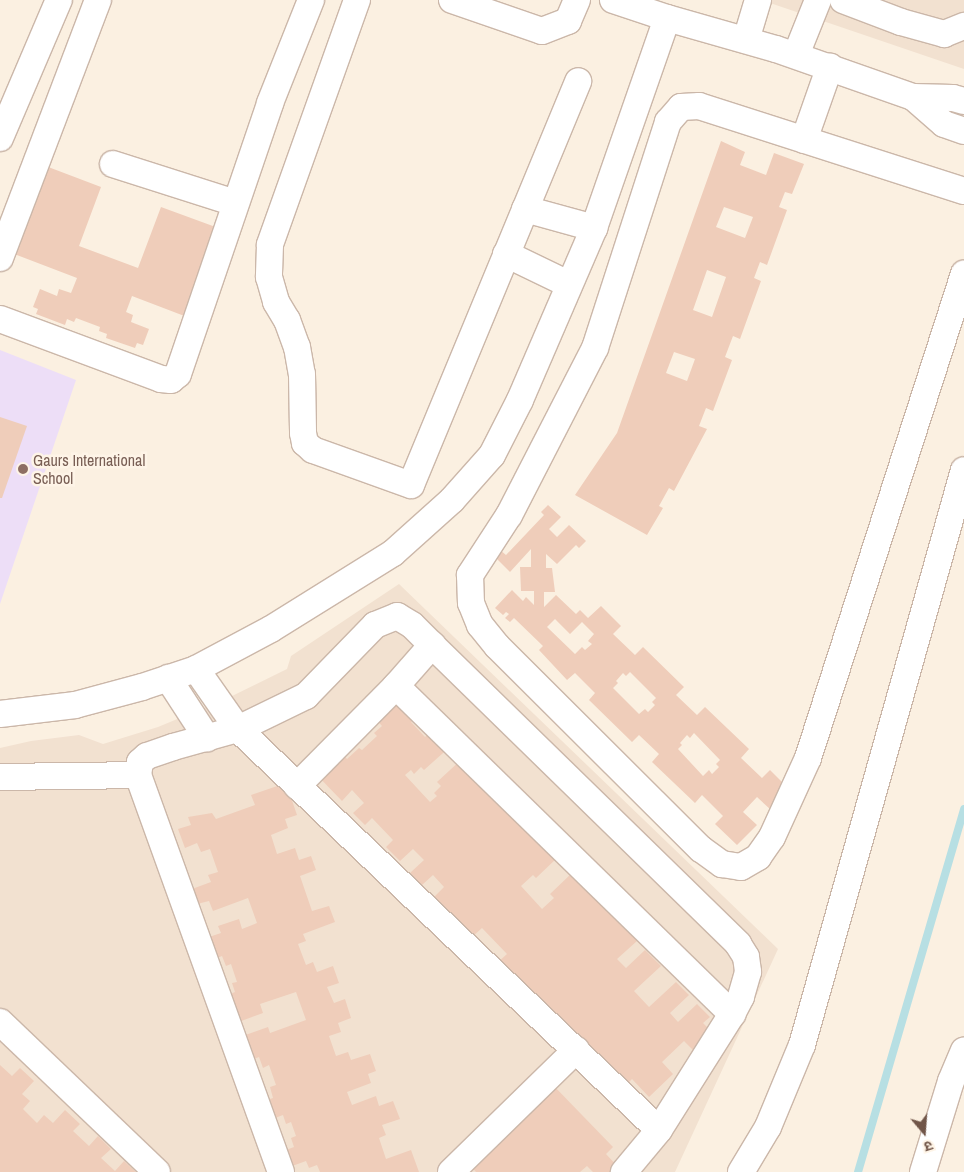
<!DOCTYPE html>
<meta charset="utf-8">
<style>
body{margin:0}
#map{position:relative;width:964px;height:1172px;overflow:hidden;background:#fbf0e1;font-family:"Archivo Narrow","Noto Sans Devanagari",sans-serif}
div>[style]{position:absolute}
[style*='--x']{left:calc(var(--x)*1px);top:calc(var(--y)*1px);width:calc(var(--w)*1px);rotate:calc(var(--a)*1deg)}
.residential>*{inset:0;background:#f2e1d0}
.education>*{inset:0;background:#eddef7}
.stream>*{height:8px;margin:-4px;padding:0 4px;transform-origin:4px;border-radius:4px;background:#b7dfe3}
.building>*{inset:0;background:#efcdba}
.roads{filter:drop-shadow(1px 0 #cbb7a9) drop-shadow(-1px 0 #cbb7a9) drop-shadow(0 1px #cbb7a9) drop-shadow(0 -1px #cbb7a9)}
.minor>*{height:26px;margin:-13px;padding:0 13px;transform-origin:13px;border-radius:13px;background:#fff}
.dots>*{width:14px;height:14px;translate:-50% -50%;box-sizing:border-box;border:2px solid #fef4e7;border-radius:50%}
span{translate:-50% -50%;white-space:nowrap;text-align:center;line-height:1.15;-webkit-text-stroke:5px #fef4e7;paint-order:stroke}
.education-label{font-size:16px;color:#785e54}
.left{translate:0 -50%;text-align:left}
.north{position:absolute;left:899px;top:1107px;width:50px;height:50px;-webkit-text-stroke:4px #fef4e7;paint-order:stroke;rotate:162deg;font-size:14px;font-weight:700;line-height:20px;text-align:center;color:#715649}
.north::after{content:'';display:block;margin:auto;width:18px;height:22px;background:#715649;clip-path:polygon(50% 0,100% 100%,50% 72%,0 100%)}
</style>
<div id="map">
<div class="residential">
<div style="clip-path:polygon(761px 0,964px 0,964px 69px)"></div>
<div style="clip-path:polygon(399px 584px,778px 949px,675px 1172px,0 1172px,0 748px,31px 741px,79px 735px,103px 744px,158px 727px,228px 698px,287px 669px,291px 656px)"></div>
</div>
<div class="education">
<div style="clip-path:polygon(0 350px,76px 380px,0 604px)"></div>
</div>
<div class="stream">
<div style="--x:858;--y:1172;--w:378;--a:-73.7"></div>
</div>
<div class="building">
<div style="clip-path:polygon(evenodd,721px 141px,745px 152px,740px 165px,766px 175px,774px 153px,804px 164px,792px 194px,785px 192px,779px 207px,787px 210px,767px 265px,760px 262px,754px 278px,761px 281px,740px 339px,733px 336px,725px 357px,732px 360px,713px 411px,706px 408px,699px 426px,707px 429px,674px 491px,669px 488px,659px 506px,663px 508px,647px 535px,575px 495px,617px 433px,721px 141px,724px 207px,753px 217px,745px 238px,716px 227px,724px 207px,721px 141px,707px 270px,726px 277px,712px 317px,693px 310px,707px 270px,721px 141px,674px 352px,695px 359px,687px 381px,666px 373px,674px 352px)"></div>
<div style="clip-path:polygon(43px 165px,101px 187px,79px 246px,138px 268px,161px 207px,221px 229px,187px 317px,132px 296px,126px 312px,133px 315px,131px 322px,149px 329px,143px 345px,137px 343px,135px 348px,106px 338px,107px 334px,99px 331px,100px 327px,76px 318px,74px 322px,67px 319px,65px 325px,36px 314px,38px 309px,33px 307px,40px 289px,57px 296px,59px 289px,71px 293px,77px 278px,9px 252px)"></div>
<div style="clip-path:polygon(0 417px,27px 426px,2px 498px,0 498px)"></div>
<div style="clip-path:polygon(evenodd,548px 505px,561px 517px,549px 529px,557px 537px,569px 525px,586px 541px,579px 548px,576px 545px,557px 564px,546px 554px,546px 568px,552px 568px,555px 592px,544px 592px,544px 607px,556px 595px,576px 614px,580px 610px,588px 618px,601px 606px,621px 626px,613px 634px,635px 655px,643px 647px,684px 687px,676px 695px,697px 715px,705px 707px,749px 749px,741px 758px,762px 778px,770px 770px,790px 790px,771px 810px,757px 797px,743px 812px,757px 825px,737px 845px,715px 824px,723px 816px,702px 795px,695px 803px,652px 762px,659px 754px,639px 735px,632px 742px,589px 700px,595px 693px,575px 673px,567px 680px,539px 650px,543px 646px,514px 618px,510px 622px,505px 618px,509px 614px,506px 612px,503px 615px,495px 608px,512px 590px,523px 601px,526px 597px,534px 605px,534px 591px,521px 591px,520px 567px,531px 567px,531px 549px,510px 572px,494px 556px,500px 550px,506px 555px,544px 515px,541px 512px,548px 505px,555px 619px,570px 634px,582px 622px,594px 634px,588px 641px,592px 644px,585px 650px,582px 647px,575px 654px,547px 627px,555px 619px,548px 505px,630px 672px,656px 698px,652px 702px,655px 705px,648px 712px,645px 709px,639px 714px,613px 688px,618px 683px,616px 681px,623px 673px,626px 676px,630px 672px,548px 505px,694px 733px,720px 760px,716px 764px,719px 767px,712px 774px,709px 770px,703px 776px,678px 749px,682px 745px,680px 743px,687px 735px,690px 738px,694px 733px)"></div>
<div style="clip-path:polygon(392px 696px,421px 713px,411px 722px,425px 737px,435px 727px,452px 745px,424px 770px,421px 767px,414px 774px,411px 770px,405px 775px,430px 802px,437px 796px,434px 793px,441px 786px,437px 782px,462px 759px,557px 858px,536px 878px,533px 875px,521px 886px,542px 909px,554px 898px,550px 894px,572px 873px,637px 941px,617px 959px,626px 968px,645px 950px,661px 966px,634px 991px,649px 1007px,676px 982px,689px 995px,670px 1013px,678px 1022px,697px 1004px,710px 1017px,703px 1023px,715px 1035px,696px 1053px,684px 1041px,662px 1062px,673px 1074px,649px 1097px,632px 1079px,623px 1088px,497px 963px,507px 954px,482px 928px,472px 937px,434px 897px,444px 887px,433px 875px,422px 885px,410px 873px,424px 860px,413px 849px,400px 861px,386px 847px,393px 840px,372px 818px,365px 825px,353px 813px,364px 803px,352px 790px,342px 801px,313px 771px,337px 748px,347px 759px,359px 748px,362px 750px,377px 736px,374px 733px,382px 726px,372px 715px)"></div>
<div style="clip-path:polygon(286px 783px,297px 815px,285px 819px,288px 828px,271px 835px,277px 854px,295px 848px,299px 860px,311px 856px,316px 870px,300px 876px,312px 911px,329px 906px,335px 922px,303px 934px,306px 941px,298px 944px,306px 965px,313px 962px,317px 972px,333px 966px,339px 983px,327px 987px,334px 1003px,345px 999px,351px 1018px,338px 1023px,341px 1032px,329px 1036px,336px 1056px,348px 1052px,351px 1060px,370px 1054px,376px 1071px,368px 1074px,371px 1083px,347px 1092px,352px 1105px,376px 1096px,379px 1106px,393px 1101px,400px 1119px,382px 1125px,386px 1135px,379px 1138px,386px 1159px,411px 1150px,419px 1172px,320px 1172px,317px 1165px,309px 1168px,306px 1161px,284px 1169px,278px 1153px,294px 1147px,291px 1138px,296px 1136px,291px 1122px,286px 1124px,283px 1115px,267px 1121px,261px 1102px,273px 1098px,270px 1087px,276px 1085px,269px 1065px,263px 1068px,259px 1057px,246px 1062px,237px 1038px,268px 1027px,270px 1033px,306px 1020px,296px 992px,260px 1004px,263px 1013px,233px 1024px,223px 997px,235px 992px,232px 983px,237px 982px,231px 964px,226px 966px,222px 956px,210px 961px,203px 939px,221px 933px,218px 926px,239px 919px,242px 929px,257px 923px,248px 898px,213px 911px,209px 901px,197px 904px,192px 889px,211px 882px,208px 875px,218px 872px,210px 849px,201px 852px,197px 843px,185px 848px,178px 829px,191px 825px,188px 817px,212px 813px,216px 819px,255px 805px,251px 795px)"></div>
<div style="clip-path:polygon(0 1065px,12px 1076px,20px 1068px,34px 1081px,22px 1094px,30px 1101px,23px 1109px,37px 1123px,44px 1115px,53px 1123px,65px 1110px,80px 1124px,73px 1131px,89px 1146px,98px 1136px,111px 1149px,101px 1158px,115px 1171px,124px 1161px,136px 1172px,0 1172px)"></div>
<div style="clip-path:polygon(551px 1083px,613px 1147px,606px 1154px,619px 1168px,615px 1172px,593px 1172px,587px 1166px,580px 1172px,476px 1172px,468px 1163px,481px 1151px,486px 1157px,507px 1137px,501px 1131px)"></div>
</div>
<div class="roads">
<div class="minor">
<div style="--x:357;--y:0;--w:260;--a:109.6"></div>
<div style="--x:270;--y:245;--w:32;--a:92"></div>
<div style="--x:269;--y:277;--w:26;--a:74"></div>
<div style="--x:276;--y:302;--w:21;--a:59"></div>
<div style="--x:287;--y:320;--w:29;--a:70"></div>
<div style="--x:297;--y:347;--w:27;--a:80"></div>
<div style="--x:302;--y:374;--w:59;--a:89"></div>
<div style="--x:303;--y:433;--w:10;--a:79"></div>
<div style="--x:305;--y:443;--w:11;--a:41"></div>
<div style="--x:313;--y:450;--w:104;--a:19.7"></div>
<div style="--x:411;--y:485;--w:437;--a:-67.5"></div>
<div style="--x:452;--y:0;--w:95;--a:19"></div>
<div style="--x:542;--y:31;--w:28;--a:-21"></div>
<div style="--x:568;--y:21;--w:23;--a:-67"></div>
<div style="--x:613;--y:0;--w:57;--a:18.4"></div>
<div style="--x:667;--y:18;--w:113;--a:15.9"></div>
<div style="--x:776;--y:49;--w:145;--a:19.3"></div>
<div style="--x:913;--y:97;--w:40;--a:1.4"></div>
<div style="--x:953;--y:98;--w:11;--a:15"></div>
<div style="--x:843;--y:0;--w:62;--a:20.8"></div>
<div style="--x:901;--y:22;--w:45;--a:15.6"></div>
<div style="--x:944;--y:34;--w:22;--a:-22"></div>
<div style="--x:746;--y:40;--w:42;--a:-73.3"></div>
<div style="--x:796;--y:55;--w:59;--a:-68.2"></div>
<div style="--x:913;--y:97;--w:41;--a:41.1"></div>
<div style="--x:944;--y:124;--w:21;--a:19"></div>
<div style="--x:0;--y:138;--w:150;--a:-66.9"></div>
<div style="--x:804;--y:140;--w:78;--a:-70.6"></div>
<div style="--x:113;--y:164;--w:128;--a:17.7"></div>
<div style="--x:964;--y:191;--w:278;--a:-162.2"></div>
<div style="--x:699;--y:106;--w:18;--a:177"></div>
<div style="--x:681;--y:107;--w:20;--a:131"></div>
<div style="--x:668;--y:122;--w:237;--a:107.9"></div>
<div style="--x:595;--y:348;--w:188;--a:117.2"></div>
<div style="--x:509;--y:515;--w:72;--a:123"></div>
<div style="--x:470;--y:575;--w:28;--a:88"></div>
<div style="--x:471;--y:603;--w:24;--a:68"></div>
<div style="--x:480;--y:625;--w:27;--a:51"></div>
<div style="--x:497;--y:646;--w:288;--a:44.9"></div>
<div style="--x:701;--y:849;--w:26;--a:36"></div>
<div style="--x:722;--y:864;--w:19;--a:9"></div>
<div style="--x:741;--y:867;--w:20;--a:-30"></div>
<div style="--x:758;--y:857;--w:24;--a:-55"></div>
<div style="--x:772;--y:837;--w:87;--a:-65.5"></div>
<div style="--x:808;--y:758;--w:509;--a:-72.14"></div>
<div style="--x:525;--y:209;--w:72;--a:15.4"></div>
<div style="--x:506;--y:254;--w:69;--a:25.8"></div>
<div style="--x:0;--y:258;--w:276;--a:-69.2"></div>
<div style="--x:0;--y:319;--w:172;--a:20.4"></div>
<div style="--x:161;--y:379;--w:10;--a:6"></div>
<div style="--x:171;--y:380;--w:9;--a:-41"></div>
<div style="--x:178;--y:374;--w:286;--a:-71.2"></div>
<div style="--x:270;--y:103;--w:111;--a:-68.3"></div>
<div style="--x:196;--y:669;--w:73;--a:55"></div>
<div style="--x:238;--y:729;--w:581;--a:43.61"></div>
<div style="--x:168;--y:678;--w:72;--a:57"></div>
<div style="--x:396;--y:686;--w:55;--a:-48.7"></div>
<div style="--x:0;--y:714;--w:76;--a:-6.8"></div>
<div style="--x:75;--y:705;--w:69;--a:-15"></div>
<div style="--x:142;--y:687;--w:57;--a:-18.4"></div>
<div style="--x:196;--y:669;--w:85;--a:-28.1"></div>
<div style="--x:271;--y:629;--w:144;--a:-31.9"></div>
<div style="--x:393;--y:553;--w:79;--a:-41.9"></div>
<div style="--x:452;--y:500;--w:60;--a:-48.4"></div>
<div style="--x:492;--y:455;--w:62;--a:-63"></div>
<div style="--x:520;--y:400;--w:187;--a:-66.7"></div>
<div style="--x:594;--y:228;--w:222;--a:-70.8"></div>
<div style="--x:0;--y:777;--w:138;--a:-0.8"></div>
<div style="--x:297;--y:786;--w:141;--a:-45.3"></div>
<div style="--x:396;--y:686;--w:470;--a:44.3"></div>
<div style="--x:0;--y:1022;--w:217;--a:43.7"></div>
<div style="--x:281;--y:1172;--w:422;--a:-109.8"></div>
<div style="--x:138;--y:775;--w:13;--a:-81"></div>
<div style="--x:140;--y:762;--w:9;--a:-41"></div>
<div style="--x:147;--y:756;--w:28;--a:-19"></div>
<div style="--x:173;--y:747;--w:67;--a:-15.5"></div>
<div style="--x:238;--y:729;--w:76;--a:-25.9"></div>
<div style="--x:306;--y:696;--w:99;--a:-45.8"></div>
<div style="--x:375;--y:625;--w:24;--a:-22"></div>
<div style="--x:397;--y:616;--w:17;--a:31"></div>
<div style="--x:412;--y:625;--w:28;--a:45"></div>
<div style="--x:432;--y:645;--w:428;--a:44.3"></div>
<div style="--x:738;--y:944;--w:15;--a:58"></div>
<div style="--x:746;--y:957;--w:15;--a:82"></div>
<div style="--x:748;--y:972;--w:26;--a:106"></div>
<div style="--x:741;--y:997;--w:19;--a:118"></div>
<div style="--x:732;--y:1014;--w:137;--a:122.2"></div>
<div style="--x:659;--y:1130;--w:55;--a:129.8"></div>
<div style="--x:451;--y:1172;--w:175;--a:-44.3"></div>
<div style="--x:741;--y:1172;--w:52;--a:-59"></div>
<div style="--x:768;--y:1127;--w:89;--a:-67.5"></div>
<div style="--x:802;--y:1045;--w:597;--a:-74.27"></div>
<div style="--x:923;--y:1172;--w:95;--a:-72.9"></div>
<div style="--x:951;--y:1081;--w:33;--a:-67"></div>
</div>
</div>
<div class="dots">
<div style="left:23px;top:469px;background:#8d6e63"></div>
</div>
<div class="education-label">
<span class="left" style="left:33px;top:469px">Gaurs International<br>School</span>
</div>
<div class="north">उ</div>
</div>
